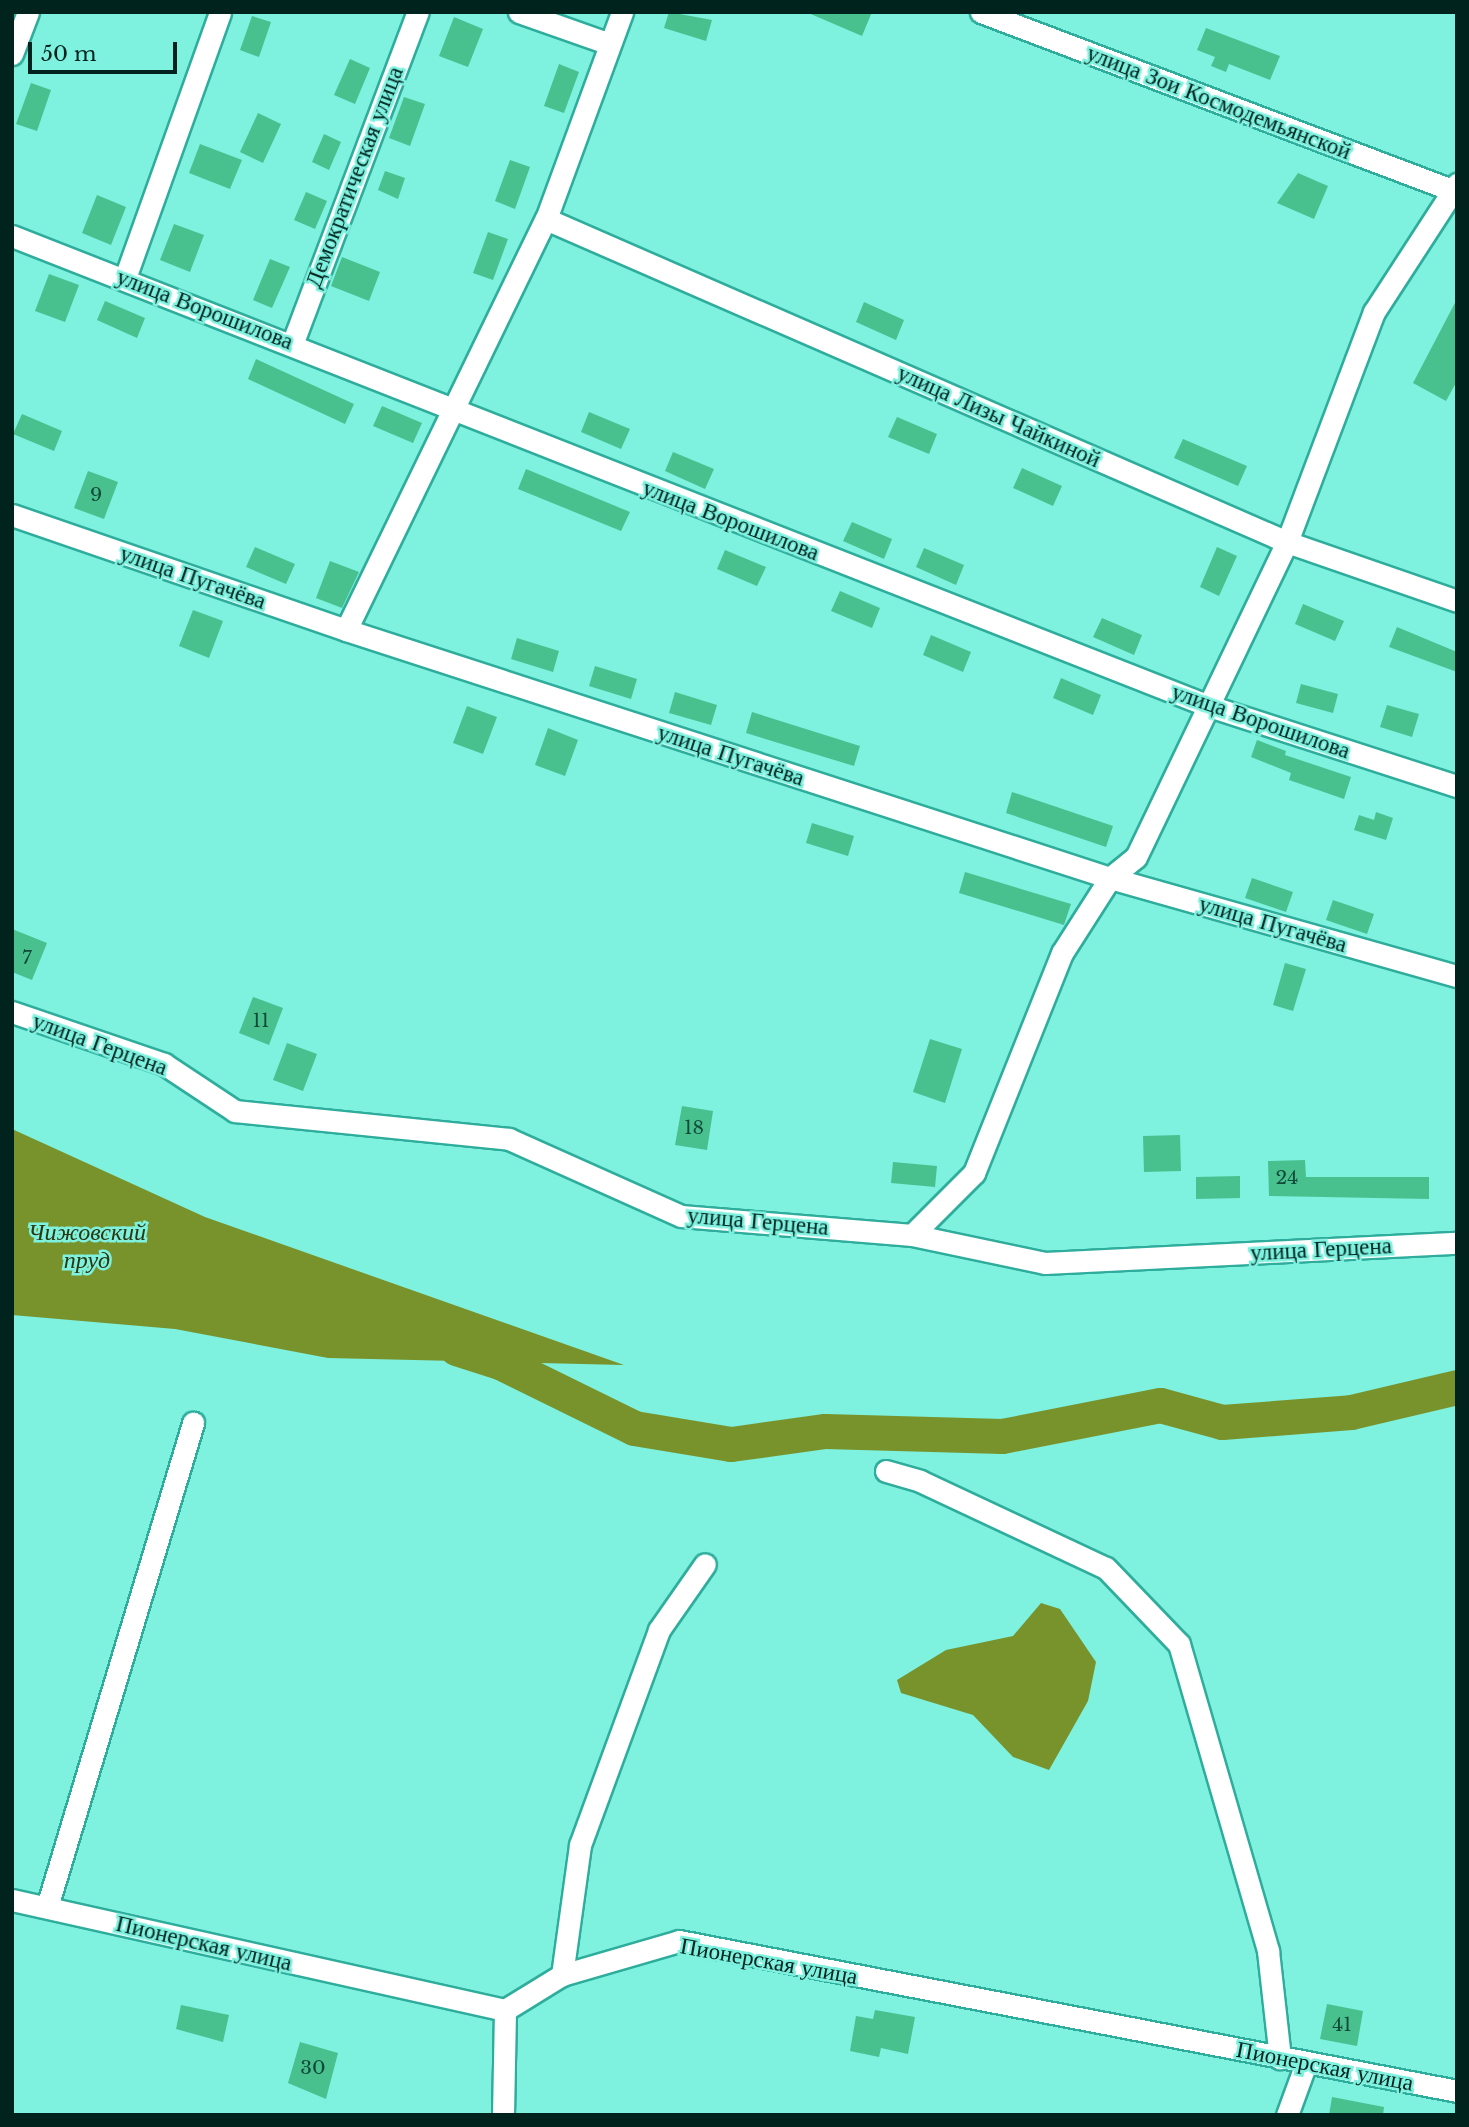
<!DOCTYPE html>
<meta charset="utf-8">
<style>
body{margin:0}
#map{position:relative;width:1469px;height:2127px;overflow:hidden;background:#7ef1df;font-family:"Libre Baskerville",serif}
div>[style]{position:absolute}
[style*='--x']{left:calc(var(--x)*1px);top:calc(var(--y)*1px);width:calc(var(--w)*1px);rotate:calc(var(--a)*1deg)}
.water>*{inset:0;background:#79932c}
.river>*{height:35px;margin:-17.5px;padding:0 17.5px;transform-origin:17.5px;border-radius:17.5px;background:#79932c}
.building>*{inset:0;background:#49c18f}
.roads{filter:drop-shadow(2px 0 #2fad9c) drop-shadow(-2px 0 #2fad9c) drop-shadow(0 2px #2fad9c) drop-shadow(0 -2px #2fad9c)}
.street>*{height:21px;margin:-10.5px;padding:0 10.5px;transform-origin:10.5px;border-radius:10.5px;background:#fff}
span{translate:-50% -50%;white-space:nowrap;text-align:center;line-height:1.15;-webkit-text-stroke:5px #7ef1df;paint-order:stroke}
.number-label{font-size:19px;color:#124a3a}
.number-label span{-webkit-text-stroke-width:0}
.street-label{font-size:23px;color:#00231e}
.water-label{font-size:24px;color:#2c370d;font-style:italic}
.frame{position:absolute;inset:0;border:14px solid #00231e;pointer-events:none}
.scale{position:absolute;left:28px;top:42px;width:149px;height:32px;box-sizing:border-box;border:4px solid #00231e;border-top:0;padding-left:9px;font-size:21px;line-height:24px;white-space:nowrap;color:#00231e;-webkit-text-stroke:5px #7ef1df;paint-order:stroke}
</style>
<div id="map">
<div class="water">
<div style="clip-path:polygon(12px 1129px,205px 1217px,624px 1365px,328px 1358px,175px 1329px,12px 1315px)"></div>
<div style="clip-path:polygon(1041px 1603px,1060px 1609px,1096px 1662px,1088px 1701px,1049px 1770px,1013px 1757px,973px 1715px,901px 1693px,897px 1680px,946px 1650px,1013px 1636px)"></div>
</div>
<div class="river">
<div style="--x:456;--y:1348;--w:46;--a:17.7"></div>
<div style="--x:500;--y:1362;--w:149;--a:26.2"></div>
<div style="--x:634;--y:1428;--w:98;--a:9.4"></div>
<div style="--x:731;--y:1444;--w:95;--a:-7.9"></div>
<div style="--x:825;--y:1431;--w:177;--a:1.6"></div>
<div style="--x:1002;--y:1436;--w:161;--a:-11.1"></div>
<div style="--x:1160;--y:1405;--w:64;--a:15.3"></div>
<div style="--x:1222;--y:1422;--w:129;--a:-4.4"></div>
<div style="--x:1351;--y:1412;--w:109;--a:-13.3"></div>
</div>
<div class="building">
<div style="clip-path:polygon(669px 12px,712px 20px,706px 41px,664px 28px)"></div>
<div style="clip-path:polygon(806px 12px,872px 12px,862px 36px)"></div>
<div style="clip-path:polygon(252px 16px,271px 22px,259px 57px,240px 50px)"></div>
<div style="clip-path:polygon(454px 17px,483px 29px,468px 67px,439px 56px)"></div>
<div style="clip-path:polygon(1206px 28px,1280px 56px,1270px 80px,1229px 64px,1226px 72px,1211px 66px,1215px 57px,1197px 50px)"></div>
<div style="clip-path:polygon(350px 59px,370px 68px,355px 104px,334px 95px)"></div>
<div style="clip-path:polygon(559px 64px,579px 72px,564px 113px,544px 106px)"></div>
<div style="clip-path:polygon(31px 83px,51px 90px,37px 131px,16px 124px)"></div>
<div style="clip-path:polygon(404px 97px,425px 104px,410px 146px,389px 138px)"></div>
<div style="clip-path:polygon(258px 113px,281px 124px,263px 163px,240px 152px)"></div>
<div style="clip-path:polygon(324px 134px,341px 142px,329px 170px,312px 162px)"></div>
<div style="clip-path:polygon(200px 144px,242px 160px,230px 189px,189px 173px)"></div>
<div style="clip-path:polygon(510px 160px,530px 167px,515px 209px,495px 201px)"></div>
<div style="clip-path:polygon(385px 171px,405px 178px,398px 199px,378px 190px)"></div>
<div style="clip-path:polygon(1298px 173px,1328px 186px,1314px 219px,1277px 203px)"></div>
<div style="clip-path:polygon(306px 192px,327px 201px,315px 229px,294px 220px)"></div>
<div style="clip-path:polygon(97px 195px,126px 207px,111px 245px,82px 233px)"></div>
<div style="clip-path:polygon(174px 224px,204px 235px,190px 272px,160px 260px)"></div>
<div style="clip-path:polygon(488px 232px,508px 239px,493px 280px,473px 273px)"></div>
<div style="clip-path:polygon(342px 257px,380px 272px,369px 301px,331px 286px)"></div>
<div style="clip-path:polygon(270px 259px,290px 267px,272px 308px,253px 300px)"></div>
<div style="clip-path:polygon(49px 274px,79px 285px,65px 322px,35px 311px)"></div>
<div style="clip-path:polygon(1457px 299px,1457px 381px,1446px 401px,1413px 383px)"></div>
<div style="clip-path:polygon(105px 301px,145px 318px,137px 338px,97px 320px)"></div>
<div style="clip-path:polygon(864px 302px,904px 320px,896px 340px,856px 322px)"></div>
<div style="clip-path:polygon(256px 359px,354px 404px,345px 424px,248px 379px)"></div>
<div style="clip-path:polygon(382px 406px,422px 423px,413px 443px,373px 426px)"></div>
<div style="clip-path:polygon(589px 412px,630px 429px,621px 449px,581px 432px)"></div>
<div style="clip-path:polygon(22px 414px,62px 431px,54px 451px,13px 434px)"></div>
<div style="clip-path:polygon(897px 417px,937px 434px,929px 454px,888px 437px)"></div>
<div style="clip-path:polygon(1183px 439px,1247px 466px,1238px 486px,1174px 458px)"></div>
<div style="clip-path:polygon(673px 452px,714px 469px,705px 489px,665px 471px)"></div>
<div style="clip-path:polygon(1022px 468px,1062px 486px,1053px 506px,1013px 488px)"></div>
<div style="clip-path:polygon(526px 469px,630px 512px,621px 531px,518px 489px)"></div>
<div style="clip-path:polygon(88px 471px,118px 482px,104px 519px,74px 508px)"></div>
<div style="clip-path:polygon(852px 522px,892px 539px,884px 559px,843px 541px)"></div>
<div style="clip-path:polygon(255px 547px,295px 564px,286px 584px,246px 567px)"></div>
<div style="clip-path:polygon(1217px 547px,1237px 556px,1219px 596px,1200px 587px)"></div>
<div style="clip-path:polygon(924px 548px,964px 565px,956px 585px,916px 567px)"></div>
<div style="clip-path:polygon(725px 550px,766px 567px,757px 586px,717px 569px)"></div>
<div style="clip-path:polygon(330px 561px,359px 572px,342px 608px,316px 598px)"></div>
<div style="clip-path:polygon(840px 591px,880px 608px,872px 628px,831px 611px)"></div>
<div style="clip-path:polygon(1303px 604px,1344px 621px,1335px 641px,1295px 624px)"></div>
<div style="clip-path:polygon(193px 610px,223px 621px,209px 658px,179px 646px)"></div>
<div style="clip-path:polygon(1102px 618px,1142px 635px,1134px 655px,1093px 637px)"></div>
<div style="clip-path:polygon(1397px 627px,1457px 652px,1457px 672px,1389px 647px)"></div>
<div style="clip-path:polygon(931px 635px,971px 652px,963px 672px,923px 655px)"></div>
<div style="clip-path:polygon(517px 638px,559px 651px,553px 672px,511px 659px)"></div>
<div style="clip-path:polygon(595px 666px,637px 679px,631px 699px,589px 686px)"></div>
<div style="clip-path:polygon(1061px 678px,1101px 695px,1093px 715px,1053px 698px)"></div>
<div style="clip-path:polygon(1301px 684px,1338px 694px,1333px 713px,1296px 703px)"></div>
<div style="clip-path:polygon(675px 692px,717px 705px,711px 725px,669px 713px)"></div>
<div style="clip-path:polygon(1387px 705px,1419px 714px,1412px 737px,1380px 727px)"></div>
<div style="clip-path:polygon(467px 706px,497px 717px,483px 754px,453px 743px)"></div>
<div style="clip-path:polygon(752px 712px,860px 746px,854px 766px,746px 733px)"></div>
<div style="clip-path:polygon(548px 728px,578px 740px,565px 776px,535px 765px)"></div>
<div style="clip-path:polygon(1257px 740px,1286px 751px,1285px 755px,1351px 777px,1344px 799px,1289px 780px,1291px 773px,1251px 757px)"></div>
<div style="clip-path:polygon(1012px 792px,1113px 826px,1106px 847px,1006px 813px)"></div>
<div style="clip-path:polygon(1376px 812px,1393px 818px,1386px 840px,1354px 830px,1359px 815px,1374px 820px)"></div>
<div style="clip-path:polygon(812px 823px,854px 836px,848px 856px,806px 843px)"></div>
<div style="clip-path:polygon(965px 872px,1071px 904px,1064px 925px,959px 893px)"></div>
<div style="clip-path:polygon(1252px 878px,1293px 892px,1286px 912px,1245px 898px)"></div>
<div style="clip-path:polygon(1333px 900px,1374px 914px,1367px 934px,1326px 920px)"></div>
<div style="clip-path:polygon(12px 929px,47px 943px,32px 980px,12px 972px)"></div>
<div style="clip-path:polygon(1285px 963px,1306px 969px,1293px 1011px,1273px 1005px)"></div>
<div style="clip-path:polygon(253px 997px,283px 1008px,269px 1045px,239px 1033px)"></div>
<div style="clip-path:polygon(930px 1039px,962px 1049px,945px 1103px,913px 1092px)"></div>
<div style="clip-path:polygon(287px 1043px,317px 1054px,303px 1091px,273px 1080px)"></div>
<div style="clip-path:polygon(682px 1106px,713px 1111px,707px 1150px,675px 1145px)"></div>
<div style="clip-path:polygon(1180px 1135px,1181px 1171px,1144px 1172px,1143px 1136px)"></div>
<div style="clip-path:polygon(1305px 1160px,1306px 1177px,1429px 1177px,1429px 1199px,1269px 1196px,1268px 1161px)"></div>
<div style="clip-path:polygon(893px 1162px,937px 1166px,935px 1187px,891px 1183px)"></div>
<div style="clip-path:polygon(1240px 1176px,1240px 1198px,1196px 1199px,1196px 1177px)"></div>
<div style="clip-path:polygon(1327px 2004px,1363px 2011px,1357px 2046px,1320px 2039px)"></div>
<div style="clip-path:polygon(181px 2005px,229px 2015px,223px 2042px,176px 2029px)"></div>
<div style="clip-path:polygon(875px 2010px,915px 2017px,908px 2054px,881px 2048px,879px 2057px,850px 2051px,856px 2016px,873px 2019px)"></div>
<div style="clip-path:polygon(300px 2042px,338px 2053px,326px 2099px,288px 2083px)"></div>
<div style="clip-path:polygon(1332px 2097px,1384px 2107px,1383px 2115px,1329px 2115px)"></div>
</div>
<div class="roads">
<div class="street">
<div style="--x:519;--y:12;--w:96;--a:19.4"></div>
<div style="--x:981;--y:12;--w:509;--a:20.71"></div>
<div style="--x:12;--y:54;--w:45;--a:-69.1"></div>
<div style="--x:546;--y:219;--w:808;--a:23.55"></div>
<div style="--x:1287;--y:542;--w:180;--a:19.1"></div>
<div style="--x:12;--y:236;--w:1286;--a:21.44"></div>
<div style="--x:1209;--y:706;--w:261;--a:17.9"></div>
<div style="--x:125;--y:278;--w:282;--a:-70.3"></div>
<div style="--x:293;--y:342;--w:353;--a:-69.3"></div>
<div style="--x:12;--y:515;--w:353;--a:19"></div>
<div style="--x:346;--y:630;--w:803;--a:17.98"></div>
<div style="--x:1110;--y:878;--w:361;--a:15.8"></div>
<div style="--x:346;--y:630;--w:457;--a:-64.1"></div>
<div style="--x:546;--y:219;--w:221;--a:-69.8"></div>
<div style="--x:12;--y:1012;--w:161;--a:18.9"></div>
<div style="--x:164;--y:1064;--w:85;--a:33.5"></div>
<div style="--x:235;--y:1111;--w:275;--a:5.8"></div>
<div style="--x:509;--y:1139;--w:188;--a:24.1"></div>
<div style="--x:681;--y:1216;--w:232;--a:4.7"></div>
<div style="--x:912;--y:1235;--w:136;--a:11.9"></div>
<div style="--x:1045;--y:1263;--w:412;--a:-2.8"></div>
<div style="--x:912;--y:1235;--w:88;--a:-45"></div>
<div style="--x:974;--y:1173;--w:237;--a:-68.2"></div>
<div style="--x:1062;--y:953;--w:89;--a:-57.4"></div>
<div style="--x:1110;--y:878;--w:33;--a:-39"></div>
<div style="--x:1136;--y:857;--w:349;--a:-64.4"></div>
<div style="--x:1287;--y:542;--w:246;--a:-69.3"></div>
<div style="--x:1374;--y:312;--w:153;--a:-57"></div>
<div style="--x:886;--y:1471;--w:35;--a:16"></div>
<div style="--x:920;--y:1481;--w:205;--a:25.1"></div>
<div style="--x:1106;--y:1568;--w:105;--a:46.2"></div>
<div style="--x:1179;--y:1644;--w:320;--a:73.8"></div>
<div style="--x:1268;--y:1951;--w:108;--a:83.6"></div>
<div style="--x:12;--y:1900;--w:505;--a:12.58"></div>
<div style="--x:505;--y:2010;--w:67;--a:-31.6"></div>
<div style="--x:562;--y:1975;--w:122;--a:-16.2"></div>
<div style="--x:679;--y:1941;--w:792;--a:10.91"></div>
<div style="--x:47;--y:1907;--w:506;--a:-73.21"></div>
<div style="--x:562;--y:1975;--w:131;--a:-82.1"></div>
<div style="--x:580;--y:1845;--w:229;--a:-69.8"></div>
<div style="--x:659;--y:1630;--w:80;--a:-55.1"></div>
<div style="--x:503;--y:2115;--w:105;--a:-88.9"></div>
<div style="--x:1287;--y:2115;--w:55;--a:-69.9"></div>
</div>
</div>
<div class="number-label">
<span style="left:96px;top:495px">9</span>
<span style="left:27px;top:958px">7</span>
<span style="left:261px;top:1021px">11</span>
<span style="left:694px;top:1128px">18</span>
<span style="left:1287px;top:1178px">24</span>
<span style="left:1342px;top:2025px">41</span>
<span style="left:313px;top:2068px">30</span>
</div>
<div class="street-label">
<span style="left:1219px;top:102px;rotate:21deg">улица Зои Космодемьянской</span>
<span style="left:354px;top:177px;rotate:-69deg">Демократическая улица</span>
<span style="left:205px;top:309px;rotate:21deg">улица Ворошилова</span>
<span style="left:999px;top:416px;rotate:24deg">улица Лизы Чайкиной</span>
<span style="left:731px;top:520px;rotate:21deg">улица Ворошилова</span>
<span style="left:193px;top:577px;rotate:19deg">улица Пугачёва</span>
<span style="left:1261px;top:721px;rotate:19deg">улица Ворошилова</span>
<span style="left:731px;top:755px;rotate:18deg">улица Пугачёва</span>
<span style="left:1273px;top:924px;rotate:16deg">улица Пугачёва</span>
<span style="left:100px;top:1044px;rotate:20deg">улица Герцена</span>
<span style="left:758px;top:1221px;rotate:5deg">улица Герцена</span>
<span style="left:1321px;top:1249px;rotate:-3deg">улица Герцена</span>
<span style="left:204px;top:1943px;rotate:13deg">Пионерская улица</span>
<span style="left:769px;top:1961px;rotate:10deg">Пионерская улица</span>
<span style="left:1325px;top:2066px;rotate:11deg">Пионерская улица</span>
</div>
<div class="water-label">
<span style="left:87px;top:1246px">Чижовский<br>пруд</span>
</div>
<div class="frame"></div>
<div class="scale">50 m</div>
</div>
